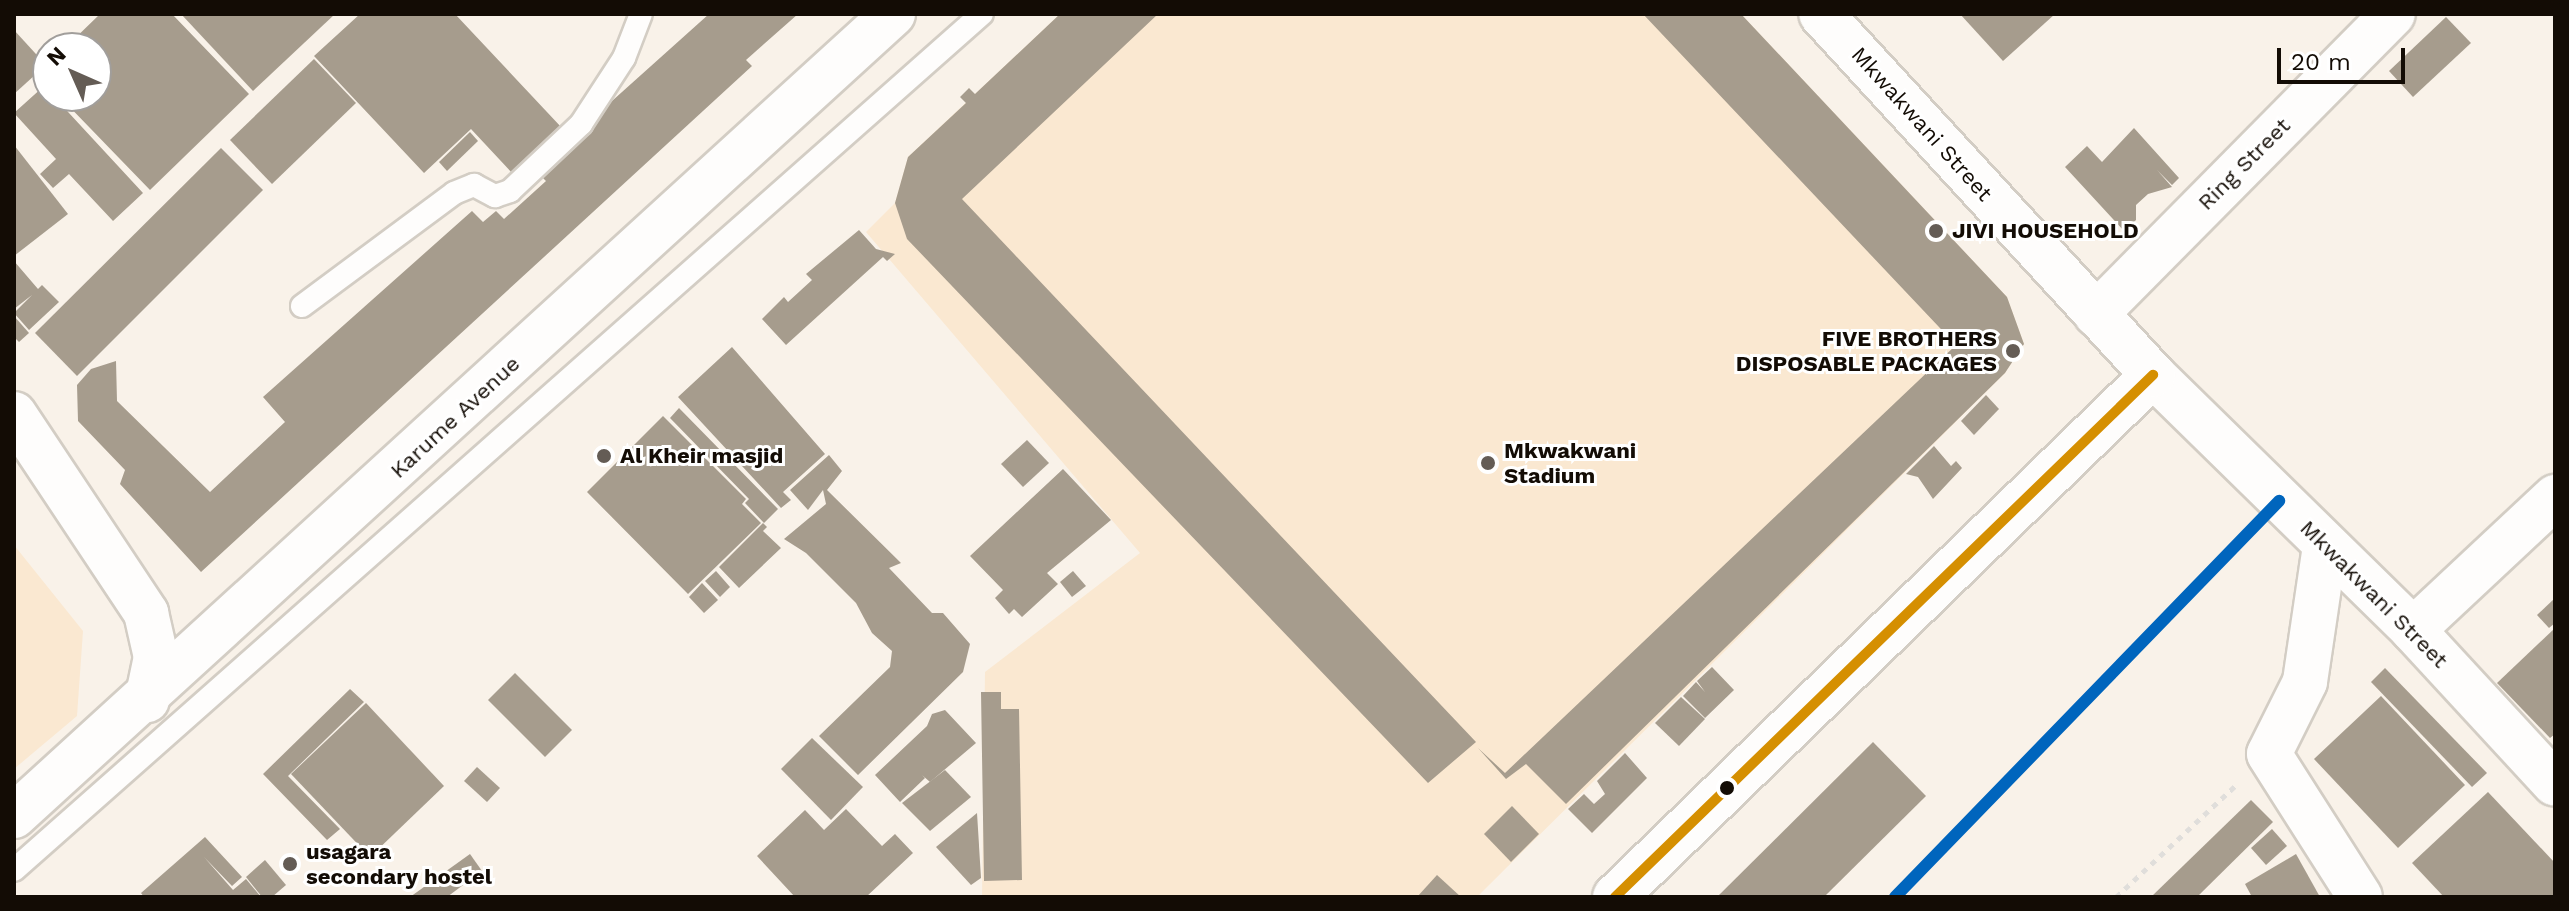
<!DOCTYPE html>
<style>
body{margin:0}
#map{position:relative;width:2569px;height:911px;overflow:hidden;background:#f9f2e9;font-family:"Work Sans",sans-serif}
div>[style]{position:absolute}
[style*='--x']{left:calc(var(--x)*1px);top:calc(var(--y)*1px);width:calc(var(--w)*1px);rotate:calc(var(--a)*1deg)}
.green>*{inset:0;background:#fae8d1}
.building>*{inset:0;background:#a69c8d}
.path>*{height:5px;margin-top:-2.5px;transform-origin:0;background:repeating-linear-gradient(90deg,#e0dedb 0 6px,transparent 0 12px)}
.roads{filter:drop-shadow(2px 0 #d3cdc4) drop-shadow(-2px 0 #d3cdc4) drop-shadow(0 2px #d3cdc4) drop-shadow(0 -2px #d3cdc4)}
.lane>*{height:22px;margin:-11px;padding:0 11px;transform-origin:11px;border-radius:11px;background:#fefdfc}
.street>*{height:44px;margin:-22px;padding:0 22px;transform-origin:22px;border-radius:22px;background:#fefdfc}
.secondary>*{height:44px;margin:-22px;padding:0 22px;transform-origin:22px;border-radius:22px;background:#fefdfc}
.bus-1>*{height:10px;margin:-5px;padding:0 5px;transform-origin:5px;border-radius:5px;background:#d58f01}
.rail-1>*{height:12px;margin:-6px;padding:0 6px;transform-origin:6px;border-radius:6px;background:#0065bd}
.dots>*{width:22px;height:22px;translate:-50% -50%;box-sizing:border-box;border:4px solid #fff;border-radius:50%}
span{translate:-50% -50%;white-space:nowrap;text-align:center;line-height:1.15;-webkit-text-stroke:6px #fff;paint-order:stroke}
.street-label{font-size:22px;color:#130c05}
.poi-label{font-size:22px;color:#130c05;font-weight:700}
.left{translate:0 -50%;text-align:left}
.right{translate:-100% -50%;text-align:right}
.frame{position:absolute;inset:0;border:16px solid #130c05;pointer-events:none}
.north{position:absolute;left:32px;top:32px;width:80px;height:80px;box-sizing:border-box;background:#fff;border:2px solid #a19e9b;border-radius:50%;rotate:315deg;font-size:22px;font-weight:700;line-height:32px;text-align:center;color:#130c05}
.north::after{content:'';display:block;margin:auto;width:28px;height:36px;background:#645c55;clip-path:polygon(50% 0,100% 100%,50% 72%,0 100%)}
.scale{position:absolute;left:2277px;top:48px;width:128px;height:36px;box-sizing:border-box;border:4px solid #130c05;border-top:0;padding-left:10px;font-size:24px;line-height:28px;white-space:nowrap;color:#130c05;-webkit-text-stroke:6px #fff;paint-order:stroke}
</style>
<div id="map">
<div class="green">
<div style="clip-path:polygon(1060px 14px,1741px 14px,2007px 297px,2024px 344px,2005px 373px,1477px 897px,982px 897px,985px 672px,1140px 553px,866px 232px,895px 203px,908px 157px)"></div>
<div style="clip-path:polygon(14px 545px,83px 631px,77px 716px,14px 769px)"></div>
</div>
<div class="building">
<div style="clip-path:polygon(100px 14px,172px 14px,249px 94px,150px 190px,59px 96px,96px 96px,96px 48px,65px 48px)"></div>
<div style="clip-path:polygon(181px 14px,335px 14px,253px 91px)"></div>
<div style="clip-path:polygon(360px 14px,455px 14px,562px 128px,513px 174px,471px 129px,424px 173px,314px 56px)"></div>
<div style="clip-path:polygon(709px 14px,798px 14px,746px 60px,752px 66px,201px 572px,120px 484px,125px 470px,78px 421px,77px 385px,91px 369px,116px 361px,117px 401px,210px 492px,285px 422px,263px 397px,472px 211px,483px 222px,496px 211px,504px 219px,546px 181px,535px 170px)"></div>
<div style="clip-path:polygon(1060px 14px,1158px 14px,962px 199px,1476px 742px,1428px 783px,907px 239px,895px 203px,908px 157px,966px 103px,960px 97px,969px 88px,975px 94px)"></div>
<div style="clip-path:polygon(1643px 14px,1741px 14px,2007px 297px,2024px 344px,2005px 373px,1566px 804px,1526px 764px,1506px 779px,1478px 748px,1505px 773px,1956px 345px)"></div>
<div style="clip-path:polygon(1960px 14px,2055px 14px,2003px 61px)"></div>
<div style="clip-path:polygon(2446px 17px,2471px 43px,2413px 97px,2389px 71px)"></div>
<div style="clip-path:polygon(14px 30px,46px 65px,14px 94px)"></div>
<div style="clip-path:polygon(314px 59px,356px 103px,272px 184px,230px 140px)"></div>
<div style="clip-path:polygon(44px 86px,143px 193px,113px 221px,69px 174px,53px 188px,40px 174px,56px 159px,14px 113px)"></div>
<div style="clip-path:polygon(2134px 128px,2179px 178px,2172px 185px,2157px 170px,2172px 187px,2148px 194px,2136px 205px,2136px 220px,2124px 231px,2065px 167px,2087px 146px,2102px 162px)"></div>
<div style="clip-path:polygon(470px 132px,478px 141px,447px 171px,439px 162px)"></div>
<div style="clip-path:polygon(14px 145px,68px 214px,14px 256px)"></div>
<div style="clip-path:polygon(221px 148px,263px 190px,77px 376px,35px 333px)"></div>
<div style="clip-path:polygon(859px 230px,876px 249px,895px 254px,887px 261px,883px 257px,786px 345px,762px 319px,784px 297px,788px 302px,812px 280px,806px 274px)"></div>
<div style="clip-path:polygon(14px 261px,38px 289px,42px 285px,59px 302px,29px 330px,14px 313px,32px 295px,14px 309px)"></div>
<div style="clip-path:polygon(14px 316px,29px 333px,19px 342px,14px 337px)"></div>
<div style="clip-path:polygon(732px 347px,825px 454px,783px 492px,791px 500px,781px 508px,678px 397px)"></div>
<div style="clip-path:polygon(1986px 395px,1999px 409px,1974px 435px,1961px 421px)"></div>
<div style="clip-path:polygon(679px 408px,778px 509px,764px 523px,745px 503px,749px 499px,670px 418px)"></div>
<div style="clip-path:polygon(663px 416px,746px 499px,742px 504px,761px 523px,688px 594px,587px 492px)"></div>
<div style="clip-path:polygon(1027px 440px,1049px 463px,1023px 487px,1001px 464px)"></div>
<div style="clip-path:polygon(1934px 446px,1951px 466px,1956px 461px,1962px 468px,1933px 499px,1918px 477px,1906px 474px)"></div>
<div style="clip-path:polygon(829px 455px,842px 471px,827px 490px,901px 563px,889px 568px,932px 613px,943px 613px,970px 644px,963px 672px,858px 775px,819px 736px,890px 667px,892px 651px,872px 633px,856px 603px,806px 553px,784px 539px,826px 504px,823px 490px,808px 510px,790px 490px)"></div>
<div style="clip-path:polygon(1063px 469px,1111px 520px,1047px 573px,1058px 584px,1022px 617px,1014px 609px,1009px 614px,995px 598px,1003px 590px,970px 556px)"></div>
<div style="clip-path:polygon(763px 523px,767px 527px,763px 531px,781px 548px,739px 588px,719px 567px)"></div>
<div style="clip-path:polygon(716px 571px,730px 587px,720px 597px,705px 581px)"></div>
<div style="clip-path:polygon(1073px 571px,1086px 586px,1072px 597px,1060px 582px)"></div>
<div style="clip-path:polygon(702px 583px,718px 600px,704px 613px,689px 597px)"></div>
<div style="clip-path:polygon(2555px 598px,2555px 623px,2549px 628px,2537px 615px)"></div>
<div style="clip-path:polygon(2555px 628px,2555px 734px,2550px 738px,2497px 683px)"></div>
<div style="clip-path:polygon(1712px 667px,1734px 690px,1705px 718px,1683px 696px,1696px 682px,1705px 692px,1697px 681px)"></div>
<div style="clip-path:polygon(2385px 668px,2487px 773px,2472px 787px,2371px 682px)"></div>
<div style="clip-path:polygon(515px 673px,572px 730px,545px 757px,488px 700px)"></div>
<div style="clip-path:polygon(350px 689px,364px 702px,288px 776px,340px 829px,327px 840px,263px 774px)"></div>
<div style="clip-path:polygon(981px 692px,1001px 692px,1001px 709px,1019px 709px,1022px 880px,984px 881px)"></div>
<div style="clip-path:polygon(2381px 696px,2465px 785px,2398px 848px,2314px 759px)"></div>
<div style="clip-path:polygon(1681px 697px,1705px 719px,1679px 746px,1655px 723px)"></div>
<div style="clip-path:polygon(366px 703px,444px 786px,370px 857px,291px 774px)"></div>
<div style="clip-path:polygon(945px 710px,976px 743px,930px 782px,922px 775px,925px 778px,900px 802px,875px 775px,927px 726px,932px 714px)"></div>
<div style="clip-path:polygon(812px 738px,863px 787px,831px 820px,781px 769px)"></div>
<div style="clip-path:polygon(1873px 742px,1926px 796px,1824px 897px,1717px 897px)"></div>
<div style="clip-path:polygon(1625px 753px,1647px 778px,1592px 833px,1568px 809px,1584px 794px,1594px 804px,1605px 794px,1597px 781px)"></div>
<div style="clip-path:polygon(477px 767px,500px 788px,487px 802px,464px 781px)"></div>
<div style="clip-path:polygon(945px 770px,971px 797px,930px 831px,902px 803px)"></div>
<div style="clip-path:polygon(2488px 792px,2555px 863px,2555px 897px,2444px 897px,2412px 863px)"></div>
<div style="clip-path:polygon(2251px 800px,2273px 822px,2197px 897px,2151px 897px)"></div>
<div style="clip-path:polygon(1512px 806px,1539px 834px,1511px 862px,1484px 834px)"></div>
<div style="clip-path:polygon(846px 809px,882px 846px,895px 834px,913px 853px,866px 897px,795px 897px,757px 856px,805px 810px,824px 830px)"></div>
<div style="clip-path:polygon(977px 813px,981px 878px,971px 885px,936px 847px)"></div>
<div style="clip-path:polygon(2272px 829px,2287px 846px,2266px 865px,2251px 848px)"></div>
<div style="clip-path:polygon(205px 837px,242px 877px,232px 886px,204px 857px,233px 890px,246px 879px,261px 897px,144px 897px,141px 893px)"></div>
<div style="clip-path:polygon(470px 854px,482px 871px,447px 897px,410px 897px)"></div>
<div style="clip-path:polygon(2296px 854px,2320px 897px,2252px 897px,2245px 884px)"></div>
<div style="clip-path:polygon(265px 860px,286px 885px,272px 897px,262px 897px,246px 877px)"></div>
<div style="clip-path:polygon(1437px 875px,1461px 897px,1417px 897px)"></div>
</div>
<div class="path">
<div style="--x:2116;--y:897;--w:164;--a:-43"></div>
</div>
<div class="roads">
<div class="lane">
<div style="--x:302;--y:306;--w:189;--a:-36.6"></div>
<div style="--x:454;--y:193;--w:22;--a:-22"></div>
<div style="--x:474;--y:185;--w:24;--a:28"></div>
<div style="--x:495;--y:196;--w:16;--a:-18"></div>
<div style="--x:510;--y:191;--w:98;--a:-43.3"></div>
<div style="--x:581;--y:124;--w:79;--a:-56.9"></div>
<div style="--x:624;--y:58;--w:47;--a:-68.9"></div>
<div style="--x:14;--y:870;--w:1292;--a:-41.49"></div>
</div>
<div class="street">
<div style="--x:2096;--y:314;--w:422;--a:-45.3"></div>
<div style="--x:2153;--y:375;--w:364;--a:44.4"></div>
<div style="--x:2413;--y:630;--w:209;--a:47.3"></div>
<div style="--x:14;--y:414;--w:239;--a:56.4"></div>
<div style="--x:146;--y:613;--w:45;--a:77.2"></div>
<div style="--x:156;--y:657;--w:44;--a:101.8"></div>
<div style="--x:2325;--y:546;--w:137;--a:98.4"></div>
<div style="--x:2305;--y:682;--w:80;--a:116.6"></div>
<div style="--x:2269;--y:754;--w:169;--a:57.5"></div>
<div style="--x:2413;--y:630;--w:195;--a:-43.1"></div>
</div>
<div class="secondary">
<div style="--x:14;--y:816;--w:1190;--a:-42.38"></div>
<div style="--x:1615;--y:897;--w:750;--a:-44.14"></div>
<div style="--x:2153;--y:375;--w:490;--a:-132.6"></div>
</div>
</div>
<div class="bus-1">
<div style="--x:1615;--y:897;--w:750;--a:-44.14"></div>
</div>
<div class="rail-1">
<div style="--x:1895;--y:897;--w:552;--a:-45.88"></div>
</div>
<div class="dots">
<div style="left:1936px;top:231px;background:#645c55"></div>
<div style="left:2013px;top:351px;background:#645c55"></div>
<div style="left:604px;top:456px;background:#645c55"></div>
<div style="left:1488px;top:463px;background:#645c55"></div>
<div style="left:1727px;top:788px;background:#130c05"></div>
<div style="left:290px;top:864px;background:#645c55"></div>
</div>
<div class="street-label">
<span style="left:1922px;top:124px;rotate:48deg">Mkwakwani Street</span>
<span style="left:2244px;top:164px;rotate:-45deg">Ring Street</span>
<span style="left:455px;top:417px;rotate:-43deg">Karume Avenue</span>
<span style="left:2374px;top:594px;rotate:45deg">Mkwakwani Street</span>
</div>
<div class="poi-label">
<span class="left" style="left:1952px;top:231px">JIVI HOUSEHOLD</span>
<span class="right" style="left:1997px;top:351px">FIVE BROTHERS<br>DISPOSABLE PACKAGES</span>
<span class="left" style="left:1504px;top:463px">Mkwakwani<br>Stadium</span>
<span class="left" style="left:620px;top:456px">Al Kheir masjid</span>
<span class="left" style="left:306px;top:864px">usagara<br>secondary hostel</span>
</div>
<div class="frame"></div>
<div class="north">N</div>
<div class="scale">20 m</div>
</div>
